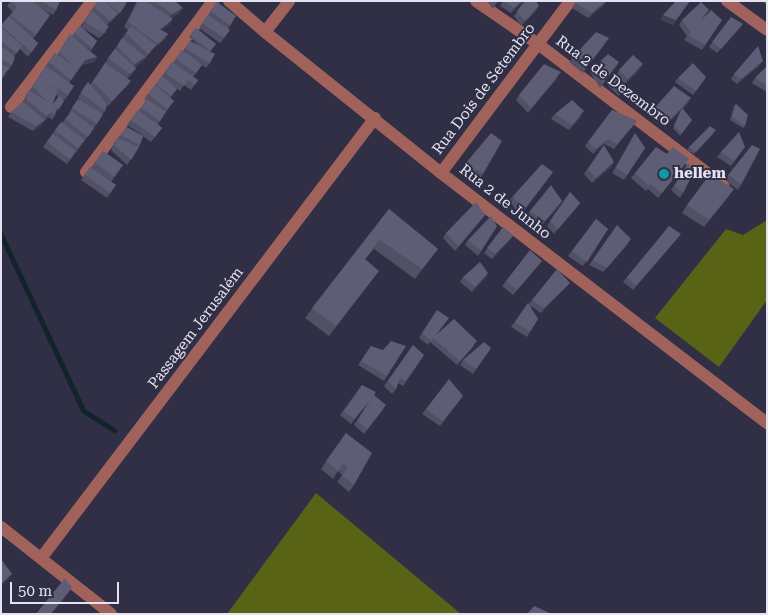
<!DOCTYPE html>
<meta charset="utf-8">
<style>
body{margin:0}
#map{position:relative;width:768px;height:615px;overflow:hidden;background:#302f45;font-family:"Roboto Serif",serif}
div>[style]{position:absolute}
[style*='--x']{left:calc(var(--x)*1px);top:calc(var(--y)*1px);width:calc(var(--w)*1px);rotate:calc(var(--a)*1deg)}
.forest>*{inset:0;background:#586316}
.stream>*{height:4.5px;margin:-2.25px;padding:0 2.25px;transform-origin:2.25px;border-radius:2.25px;background:#122329}
.minor>*{height:12px;margin:-6px;padding:0 6px;transform-origin:6px;border-radius:6px;background:#a1625b}
.wall>*{inset:0;background:#515065}
.shaded-wall>*{inset:0;background:#424153}
.building>*{inset:0;background:#5e5d76}
.dots>*{width:14px;height:14px;translate:-50% -50%;box-sizing:border-box;border:2px solid #302f45;border-radius:50%}
span{translate:-50% -50%;white-space:nowrap;text-align:center;line-height:1.15;-webkit-text-stroke:4px #302f45;paint-order:stroke}
.street-label{font-size:15px;color:#e3e3f2}
.poi-label{font-size:15px;color:#e3e3f2;font-weight:700}
.left{translate:0 -50%;text-align:left}
.frame{position:absolute;inset:0;border:2px solid #e3e3f2;pointer-events:none}
.scale{position:absolute;left:10px;top:582px;width:109px;height:22px;box-sizing:border-box;border:2px solid #e3e3f2;border-top:0;padding-left:6px;font-size:15px;line-height:18px;white-space:nowrap;color:#e3e3f2;-webkit-text-stroke:4px #302f45;paint-order:stroke}
</style>
<div id="map">
<div class="forest">
<div style="clip-path:polygon(767px 220px,767px 300px,719px 367px,655px 318px,726px 229px,743px 235px)"></div>
<div style="clip-path:polygon(316px 493px,461px 614px,227px 614px)"></div>
</div>
<div class="stream">
<div style="--x:1;--y:234;--w:195;--a:64.9"></div>
<div style="--x:84;--y:411;--w:36;--a:32"></div>
</div>
<div class="minor">
<div style="--x:229;--y:1;--w:48;--a:40.7"></div>
<div style="--x:265;--y:32;--w:226;--a:38.7"></div>
<div style="--x:441;--y:173;--w:411;--a:37.5"></div>
<div style="--x:476;--y:1;--w:75;--a:34.7"></div>
<div style="--x:538;--y:44;--w:233;--a:37.3"></div>
<div style="--x:727;--y:1;--w:49;--a:35.9"></div>
<div style="--x:265;--y:32;--w:39;--a:-52"></div>
<div style="--x:11;--y:107;--w:133;--a:-52.6"></div>
<div style="--x:86;--y:172;--w:213;--a:-53.4"></div>
<div style="--x:441;--y:173;--w:215;--a:-53.1"></div>
<div style="--x:1;--y:527;--w:140;--a:38.3"></div>
<div style="--x:42;--y:557;--w:551;--a:-52.82"></div>
</div>
<div class="wall">
<div style="clip-path:polygon(11px 1px,60px 1px,56px 10px,53px 15px,42px 9px,50px 15px,33px 39px,38px 43px,28px 57px,20px 49px,14px 56px,12px 65px,9px 70px,7px 70px,1px 80px,1px 25px,13px 12px,7px 6px)"></div>
<div style="clip-path:polygon(98px 1px,128px 1px,118px 15px,117px 14px,115px 18px,107px 25px,106px 32px,99px 38px,81px 27px,90px 12px)"></div>
<div style="clip-path:polygon(137px 1px,175px 1px,179px 13px,171px 18px,170px 24px,161px 30px,168px 34px,165px 39px,154px 48px,142px 62px,135px 67px,136px 68px,133px 73px,127px 79px,127px 86px,108px 106px,107px 105px,105px 111px,102px 114px,103px 114px,94px 128px,67px 164px,43px 147px,55px 130px,62px 123px,70px 113px,69px 113px,78px 99px,81px 100px,78px 98px,84px 87px,88px 82px,90px 85px,105px 63px,128px 30px,124px 27px)"></div>
<div style="clip-path:polygon(487px 1px,498px 1px,493px 9px)"></div>
<div style="clip-path:polygon(503px 1px,524px 1px,511px 13px,500px 6px)"></div>
<div style="clip-path:polygon(525px 1px,536px 11px,521px 26px,514px 16px)"></div>
<div style="clip-path:polygon(607px 1px,604px 5px,588px 18px,572px 8px,575px 3px)"></div>
<div style="clip-path:polygon(762px 1px,767px 1px,767px 5px)"></div>
<div style="clip-path:polygon(217px 2px,236px 16px,228px 29px,230px 30px,220px 43px,199px 28px)"></div>
<div style="clip-path:polygon(731px 17px,743px 24px,717px 53px,709px 47px)"></div>
<div style="clip-path:polygon(682px 20px,722px 20px,702px 50px,684px 40px,687px 36px,679px 25px)"></div>
<div style="clip-path:polygon(80px 26px,97px 41px,91px 51px,72px 36px)"></div>
<div style="clip-path:polygon(196px 28px,216px 44px,210px 52px,210px 63px,206px 68px,202px 65px,193px 77px,198px 80px,191px 90px,184px 85px,180px 91px,176px 88px,177px 89px,170px 98px,174px 101px,166px 112px,158px 124px,162px 128px,151px 142px,143px 136px,140px 145px,127px 165px,111px 150px,114px 143px,117px 138px,118px 138px,120px 135px,142px 135px,127px 125px,138px 110px,139px 111px,146px 100px,144px 99px,148px 94px,162px 76px,172px 62px,173px 63px,182px 50px,184px 51px,190px 41px,198px 45px,189px 37px)"></div>
<div style="clip-path:polygon(evenodd,70px 34px,97px 57px,94px 62px,82px 65px,69px 83px,74px 86px,65px 100px,63px 99px,64px 101px,57px 111px,56px 111px,55px 115px,52px 120px,49px 117px,44px 121px,41px 125px,33px 131px,8px 117px,11px 112px,23px 102px,26px 95px,29px 90px,30px 90px,45px 67px,55px 53px,57px 55px,70px 34px,56px 95px,59px 97px,52px 105px,56px 95px)"></div>
<div style="clip-path:polygon(609px 38px,583px 73px,569px 62px,573px 57px)"></div>
<div style="clip-path:polygon(619px 62px,600px 88px,590px 72px,594px 67px)"></div>
<div style="clip-path:polygon(759px 66px,737px 84px,731px 79px,734px 74px)"></div>
<div style="clip-path:polygon(767px 66px,767px 92px,752px 83px,755px 78px)"></div>
<div style="clip-path:polygon(640px 69px,625px 84px,617px 76px,621px 93px,619px 96px,608px 86px,616px 76px,619px 70px)"></div>
<div style="clip-path:polygon(558px 77px,528px 113px,516px 100px,519px 95px)"></div>
<div style="clip-path:polygon(706px 77px,693px 95px,675px 82px,678px 78px)"></div>
<div style="clip-path:polygon(688px 103px,683px 109px,692px 120px,680px 136px,673px 128px,681px 110px,665px 127px,649px 116px,652px 111px)"></div>
<div style="clip-path:polygon(736px 104px,745px 126px,743px 128px,730px 120px,734px 106px)"></div>
<div style="clip-path:polygon(612px 110px,637px 121px,614px 149px,604px 144px,593px 154px,585px 146px)"></div>
<div style="clip-path:polygon(555px 114px,581px 116px,569px 130px,551px 119px)"></div>
<div style="clip-path:polygon(635px 133px,645px 148px,624px 180px,612px 173px)"></div>
<div style="clip-path:polygon(714px 133px,694px 154px,687px 150px,689px 147px)"></div>
<div style="clip-path:polygon(604px 145px,611px 167px,592px 183px,584px 174px)"></div>
<div style="clip-path:polygon(745px 147px,731px 166px,717px 157px,721px 152px)"></div>
<div style="clip-path:polygon(103px 151px,123px 165px,111px 182px,116px 185px,107px 198px,81px 180px,90px 167px,108px 180px,91px 168px)"></div>
<div style="clip-path:polygon(667px 154px,686px 163px,658px 198px,648px 189px,646px 191px,631px 178px,635px 173px)"></div>
<div style="clip-path:polygon(688px 163px,683px 193px,680px 198px,671px 190px)"></div>
<div style="clip-path:polygon(465px 164px,483px 174px,479px 179px,462px 169px)"></div>
<div style="clip-path:polygon(553px 172px,520px 216px,509px 201px,513px 196px)"></div>
<div style="clip-path:polygon(728px 175px,741px 185px,738px 190px,724px 179px)"></div>
<div style="clip-path:polygon(570px 192px,580px 203px,554px 234px,547px 226px)"></div>
<div style="clip-path:polygon(729px 196px,704px 227px,682px 213px,687px 205px)"></div>
<div style="clip-path:polygon(562px 201px,541px 226px,527px 216px,530px 211px)"></div>
<div style="clip-path:polygon(389px 209px,438px 249px,415px 279px,374px 249px,365px 259px,372px 280px,329px 336px,305px 318px)"></div>
<div style="clip-path:polygon(485px 215px,455px 251px,443px 238px,446px 233px)"></div>
<div style="clip-path:polygon(596px 219px,608px 229px,583px 266px,568px 256px)"></div>
<div style="clip-path:polygon(617px 225px,628px 244px,603px 272px,589px 265px)"></div>
<div style="clip-path:polygon(497px 226px,478px 256px,465px 245px,468px 240px)"></div>
<div style="clip-path:polygon(503px 227px,513px 236px,509px 241px,492px 259px,484px 253px)"></div>
<div style="clip-path:polygon(681px 234px,633px 290px,623px 282px,627px 277px)"></div>
<div style="clip-path:polygon(542px 261px,513px 295px,502px 286px,506px 281px)"></div>
<div style="clip-path:polygon(488px 273px,485px 278px,472px 292px,460px 282px,463px 277px)"></div>
<div style="clip-path:polygon(570px 283px,566px 287px,541px 313px,529px 305px,538px 319px,527px 337px,511px 327px,528px 303px,529px 304px,532px 300px)"></div>
<div style="clip-path:polygon(437px 310px,437px 334px,474px 346px,457px 365px,430px 342px,428px 345px,419px 338px)"></div>
<div style="clip-path:polygon(413px 345px,424px 355px,403px 386px,398px 383px,396px 389px,392px 394px,384px 386px)"></div>
<div style="clip-path:polygon(371px 346px,387px 376px,384px 381px,358px 365px)"></div>
<div style="clip-path:polygon(491px 348px,473px 374px,460px 365px,463px 360px)"></div>
<div style="clip-path:polygon(362px 385px,374px 395px,383px 410px,364px 434px,354px 425px,367px 404px,351px 424px,340px 415px)"></div>
<div style="clip-path:polygon(463px 396px,440px 426px,422px 414px,426px 409px)"></div>
<div style="clip-path:polygon(346px 433px,354px 485px,349px 492px,337px 482px,342px 475px,338px 471px,333px 479px,321px 469px)"></div>
</div>
<div class="shaded-wall">
<div style="clip-path:polygon(522px 1px,524px 1px,511px 13px,514px 8px)"></div>
<div style="clip-path:polygon(607px 1px,604px 5px,588px 18px,592px 13px)"></div>
<div style="clip-path:polygon(690px 1px,673px 25px,660px 20px,663px 15px)"></div>
<div style="clip-path:polygon(539px 6px,536px 11px,521px 26px,525px 21px)"></div>
<div style="clip-path:polygon(183px 8px,179px 13px,169px 19px,172px 14px)"></div>
<div style="clip-path:polygon(118px 14px,115px 18px,106px 26px,110px 21px)"></div>
<div style="clip-path:polygon(173px 19px,170px 24px,156px 34px,160px 29px)"></div>
<div style="clip-path:polygon(168px 34px,165px 39px,154px 48px)"></div>
<div style="clip-path:polygon(97px 57px,94px 62px,82px 65px,68px 85px,85px 60px)"></div>
<div style="clip-path:polygon(145px 57px,142px 62px,132px 69px,135px 64px)"></div>
<div style="clip-path:polygon(763px 61px,759px 66px,737px 84px,741px 79px)"></div>
<div style="clip-path:polygon(643px 64px,640px 69px,625px 84px,628px 79px)"></div>
<div style="clip-path:polygon(136px 68px,133px 73px,126px 79px,130px 74px)"></div>
<div style="clip-path:polygon(131px 81px,127px 86px,108px 106px,112px 101px)"></div>
<div style="clip-path:polygon(691px 98px,688px 103px,665px 127px,668px 122px)"></div>
<div style="clip-path:polygon(52px 112px,41px 125px,33px 131px,36px 126px,44px 121px,47px 116px)"></div>
<div style="clip-path:polygon(608px 139px,604px 144px,593px 154px,596px 149px)"></div>
<div style="clip-path:polygon(614px 162px,611px 167px,592px 183px,596px 178px)"></div>
<div style="clip-path:polygon(734px 189px,729px 196px,704px 227px,709px 220px)"></div>
<div style="clip-path:polygon(562px 201px,559px 206px,541px 226px,545px 221px)"></div>
<div style="clip-path:polygon(580px 203px,577px 208px,554px 234px,558px 229px)"></div>
<div style="clip-path:polygon(681px 234px,677px 239px,633px 290px,636px 286px)"></div>
<div style="clip-path:polygon(513px 236px,509px 241px,492px 259px,495px 254px)"></div>
<div style="clip-path:polygon(380px 240px,374px 249px,358px 268px,365px 259px)"></div>
<div style="clip-path:polygon(438px 249px,431px 258px,415px 279px,422px 269px)"></div>
<div style="clip-path:polygon(379px 271px,372px 280px,329px 336px,336px 326px)"></div>
<div style="clip-path:polygon(488px 273px,485px 278px,472px 292px,475px 287px)"></div>
<div style="clip-path:polygon(570px 283px,566px 287px,541px 313px,544px 308px)"></div>
<div style="clip-path:polygon(12px 574px,9px 578px,1px 586px,1px 584px)"></div>
</div>
<div class="building">
<div style="clip-path:polygon(11px 1px,32px 1px,50px 15px,36px 35px,10px 15px,17px 7px)"></div>
<div style="clip-path:polygon(41px 1px,60px 1px,56px 10px)"></div>
<div style="clip-path:polygon(98px 1px,105px 1px,118px 14px,110px 21px,94px 7px)"></div>
<div style="clip-path:polygon(106px 1px,122px 1px,126px 4px,120px 13px)"></div>
<div style="clip-path:polygon(138px 1px,145px 1px,173px 19px,160px 29px,168px 34px,158px 44px,128px 22px)"></div>
<div style="clip-path:polygon(154px 1px,175px 1px,183px 8px,172px 14px)"></div>
<div style="clip-path:polygon(504px 1px,522px 1px,514px 8px)"></div>
<div style="clip-path:polygon(525px 1px,536px 1px,539px 6px,525px 21px,517px 11px)"></div>
<div style="clip-path:polygon(577px 1px,606px 1px,592px 13px,575px 3px)"></div>
<div style="clip-path:polygon(676px 1px,690px 1px,676px 20px,663px 15px)"></div>
<div style="clip-path:polygon(217px 2px,236px 16px,230px 25px,210px 11px)"></div>
<div style="clip-path:polygon(701px 2px,709px 10px,700px 21px,711px 10px,722px 20px,705px 45px,688px 35px,691px 32px,682px 20px)"></div>
<div style="clip-path:polygon(92px 10px,109px 27px,103px 33px,85px 22px)"></div>
<div style="clip-path:polygon(208px 15px,230px 30px,224px 38px,202px 23px)"></div>
<div style="clip-path:polygon(9px 16px,38px 43px,32px 52px,1px 26px)"></div>
<div style="clip-path:polygon(731px 17px,743px 24px,721px 49px,712px 42px)"></div>
<div style="clip-path:polygon(80px 26px,97px 41px,92px 48px,74px 33px)"></div>
<div style="clip-path:polygon(131px 26px,156px 45px,148px 54px,126px 33px)"></div>
<div style="clip-path:polygon(1px 28px,22px 45px,17px 53px,1px 41px)"></div>
<div style="clip-path:polygon(196px 28px,216px 44px,210px 51px,190px 35px)"></div>
<div style="clip-path:polygon(596px 32px,609px 38px,586px 68px,573px 57px)"></div>
<div style="clip-path:polygon(70px 34px,97px 57px,85px 60px,71px 80px,49px 62px,55px 53px,75px 67px,59px 52px)"></div>
<div style="clip-path:polygon(122px 38px,145px 57px,135px 64px,117px 46px)"></div>
<div style="clip-path:polygon(190px 41px,215px 54px,210px 63px,186px 49px)"></div>
<div style="clip-path:polygon(1px 46px,15px 57px,12px 65px,1px 59px)"></div>
<div style="clip-path:polygon(758px 46px,763px 61px,741px 79px,734px 74px)"></div>
<div style="clip-path:polygon(115px 49px,136px 68px,130px 74px,108px 58px)"></div>
<div style="clip-path:polygon(182px 50px,202px 65px,196px 73px,176px 59px)"></div>
<div style="clip-path:polygon(608px 54px,619px 62px,603px 83px,594px 67px)"></div>
<div style="clip-path:polygon(633px 55px,643px 64px,628px 79px,619px 70px)"></div>
<div style="clip-path:polygon(172px 62px,198px 80px,195px 85px,188px 80px,184px 86px,165px 73px)"></div>
<div style="clip-path:polygon(105px 63px,131px 81px,112px 101px,93px 82px)"></div>
<div style="clip-path:polygon(693px 63px,706px 77px,696px 91px,678px 78px)"></div>
<div style="clip-path:polygon(1px 64px,9px 68px,1px 80px)"></div>
<div style="clip-path:polygon(544px 64px,561px 72px,531px 108px,519px 95px)"></div>
<div style="clip-path:polygon(46px 66px,74px 86px,68px 95px,48px 83px,58px 90px,52px 105px,56px 108px,55px 115px,52px 112px,47px 116px,26px 99px,29px 90px,49px 103px,33px 87px)"></div>
<div style="clip-path:polygon(767px 66px,767px 85px,755px 78px)"></div>
<div style="clip-path:polygon(162px 76px,177px 89px,171px 96px,156px 84px)"></div>
<div style="clip-path:polygon(616px 76px,623px 88px,621px 93px,609px 83px)"></div>
<div style="clip-path:polygon(88px 82px,107px 104px,105px 111px,81px 93px)"></div>
<div style="clip-path:polygon(155px 85px,174px 101px,167px 109px,148px 94px)"></div>
<div style="clip-path:polygon(674px 86px,691px 98px,668px 122px,652px 111px)"></div>
<div style="clip-path:polygon(60px 95px,64px 101px,59px 109px,56px 108px,52px 105px)"></div>
<div style="clip-path:polygon(78px 99px,103px 114px,97px 124px,72px 108px)"></div>
<div style="clip-path:polygon(147px 99px,166px 112px,160px 121px,141px 108px)"></div>
<div style="clip-path:polygon(572px 100px,584px 111px,572px 125px,555px 114px)"></div>
<div style="clip-path:polygon(23px 102px,45px 120px,36px 126px,11px 112px)"></div>
<div style="clip-path:polygon(736px 104px,748px 115px,745px 126px,732px 117px)"></div>
<div style="clip-path:polygon(682px 108px,692px 120px,682px 133px,674px 126px)"></div>
<div style="clip-path:polygon(138px 110px,162px 128px,155px 137px,131px 120px)"></div>
<div style="clip-path:polygon(612px 110px,637px 121px,617px 144px,608px 139px,596px 149px,588px 142px)"></div>
<div style="clip-path:polygon(72px 111px,94px 128px,88px 137px,65px 119px)"></div>
<div style="clip-path:polygon(61px 122px,85px 140px,78px 148px,55px 130px)"></div>
<div style="clip-path:polygon(710px 126px,716px 130px,696px 152px,689px 147px)"></div>
<div style="clip-path:polygon(127px 127px,143px 136px,140px 145px,120px 135px)"></div>
<div style="clip-path:polygon(739px 132px,745px 147px,734px 161px,721px 152px)"></div>
<div style="clip-path:polygon(491px 133px,502px 141px,483px 174px,465px 164px)"></div>
<div style="clip-path:polygon(635px 133px,645px 148px,627px 175px,616px 168px)"></div>
<div style="clip-path:polygon(53px 134px,76px 151px,70px 159px,47px 142px)"></div>
<div style="clip-path:polygon(117px 138px,139px 147px,131px 160px,114px 145px)"></div>
<div style="clip-path:polygon(604px 145px,614px 162px,596px 178px,588px 169px)"></div>
<div style="clip-path:polygon(752px 145px,760px 149px,741px 185px,728px 175px)"></div>
<div style="clip-path:polygon(656px 147px,667px 154px,673px 147px,689px 159px,662px 193px,651px 184px,649px 186px,635px 173px)"></div>
<div style="clip-path:polygon(103px 151px,123px 165px,114px 177px,95px 163px)"></div>
<div style="clip-path:polygon(688px 163px,694px 172px,683px 193px,675px 186px)"></div>
<div style="clip-path:polygon(542px 164px,553px 172px,523px 211px,513px 196px)"></div>
<div style="clip-path:polygon(90px 167px,116px 185px,110px 193px,85px 175px)"></div>
<div style="clip-path:polygon(710px 174px,734px 189px,709px 220px,687px 205px)"></div>
<div style="clip-path:polygon(551px 185px,562px 201px,545px 221px,530px 211px)"></div>
<div style="clip-path:polygon(570px 192px,580px 203px,558px 229px,550px 221px)"></div>
<div style="clip-path:polygon(476px 202px,485px 215px,459px 246px,446px 233px)"></div>
<div style="clip-path:polygon(389px 209px,438px 249px,422px 269px,380px 240px,365px 259px,379px 271px,336px 326px,312px 308px)"></div>
<div style="clip-path:polygon(491px 216px,497px 226px,481px 251px,468px 240px)"></div>
<div style="clip-path:polygon(596px 219px,608px 229px,587px 262px,572px 251px)"></div>
<div style="clip-path:polygon(617px 225px,631px 239px,607px 268px,593px 260px)"></div>
<div style="clip-path:polygon(669px 226px,681px 234px,636px 286px,627px 277px)"></div>
<div style="clip-path:polygon(503px 227px,513px 236px,495px 254px,487px 248px)"></div>
<div style="clip-path:polygon(530px 250px,542px 261px,517px 290px,506px 281px)"></div>
<div style="clip-path:polygon(480px 262px,488px 273px,475px 287px,463px 277px)"></div>
<div style="clip-path:polygon(557px 269px,570px 283px,544px 308px,532px 300px)"></div>
<div style="clip-path:polygon(528px 303px,538px 319px,530px 332px,515px 322px)"></div>
<div style="clip-path:polygon(437px 310px,449px 318px,436px 335px,454px 319px,477px 341px,460px 361px,433px 338px,431px 340px,422px 333px)"></div>
<div style="clip-path:polygon(391px 341px,406px 346px,387px 376px,361px 361px,371px 346px,383px 350px)"></div>
<div style="clip-path:polygon(484px 342px,491px 348px,476px 369px,463px 360px)"></div>
<div style="clip-path:polygon(413px 345px,424px 355px,406px 381px,400px 378px,396px 389px,388px 381px)"></div>
<div style="clip-path:polygon(449px 379px,463px 396px,443px 421px,426px 409px)"></div>
<div style="clip-path:polygon(362px 385px,376px 392px,374px 395px,386px 405px,367px 429px,358px 421px,371px 399px,354px 419px,344px 411px)"></div>
<div style="clip-path:polygon(346px 433px,372px 453px,354px 485px,342px 475px,348px 468px,343px 463px,338px 471px,326px 461px)"></div>
<div style="clip-path:polygon(1px 559px,12px 574px,1px 584px)"></div>
<div style="clip-path:polygon(65px 578px,72px 588px,51px 614px,36px 614px)"></div>
<div style="clip-path:polygon(534px 606px,552px 614px,527px 614px)"></div>
</div>
<div class="dots">
<div style="left:664px;top:174px;background:#0f9aa8"></div>
</div>
<div class="street-label">
<span style="left:613px;top:81px;rotate:37deg">Rua 2 de Dezembro</span>
<span style="left:484px;top:89px;rotate:-53deg">Rua Dois de Setembro</span>
<span style="left:505px;top:202px;rotate:38deg">Rua 2 de Junho</span>
<span style="left:196px;top:328px;rotate:-53deg">Passagem Jerusalém</span>
</div>
<div class="poi-label">
<span class="left" style="left:674px;top:174px">hellem</span>
</div>
<div class="frame"></div>
<div class="scale">50 m</div>
</div>
